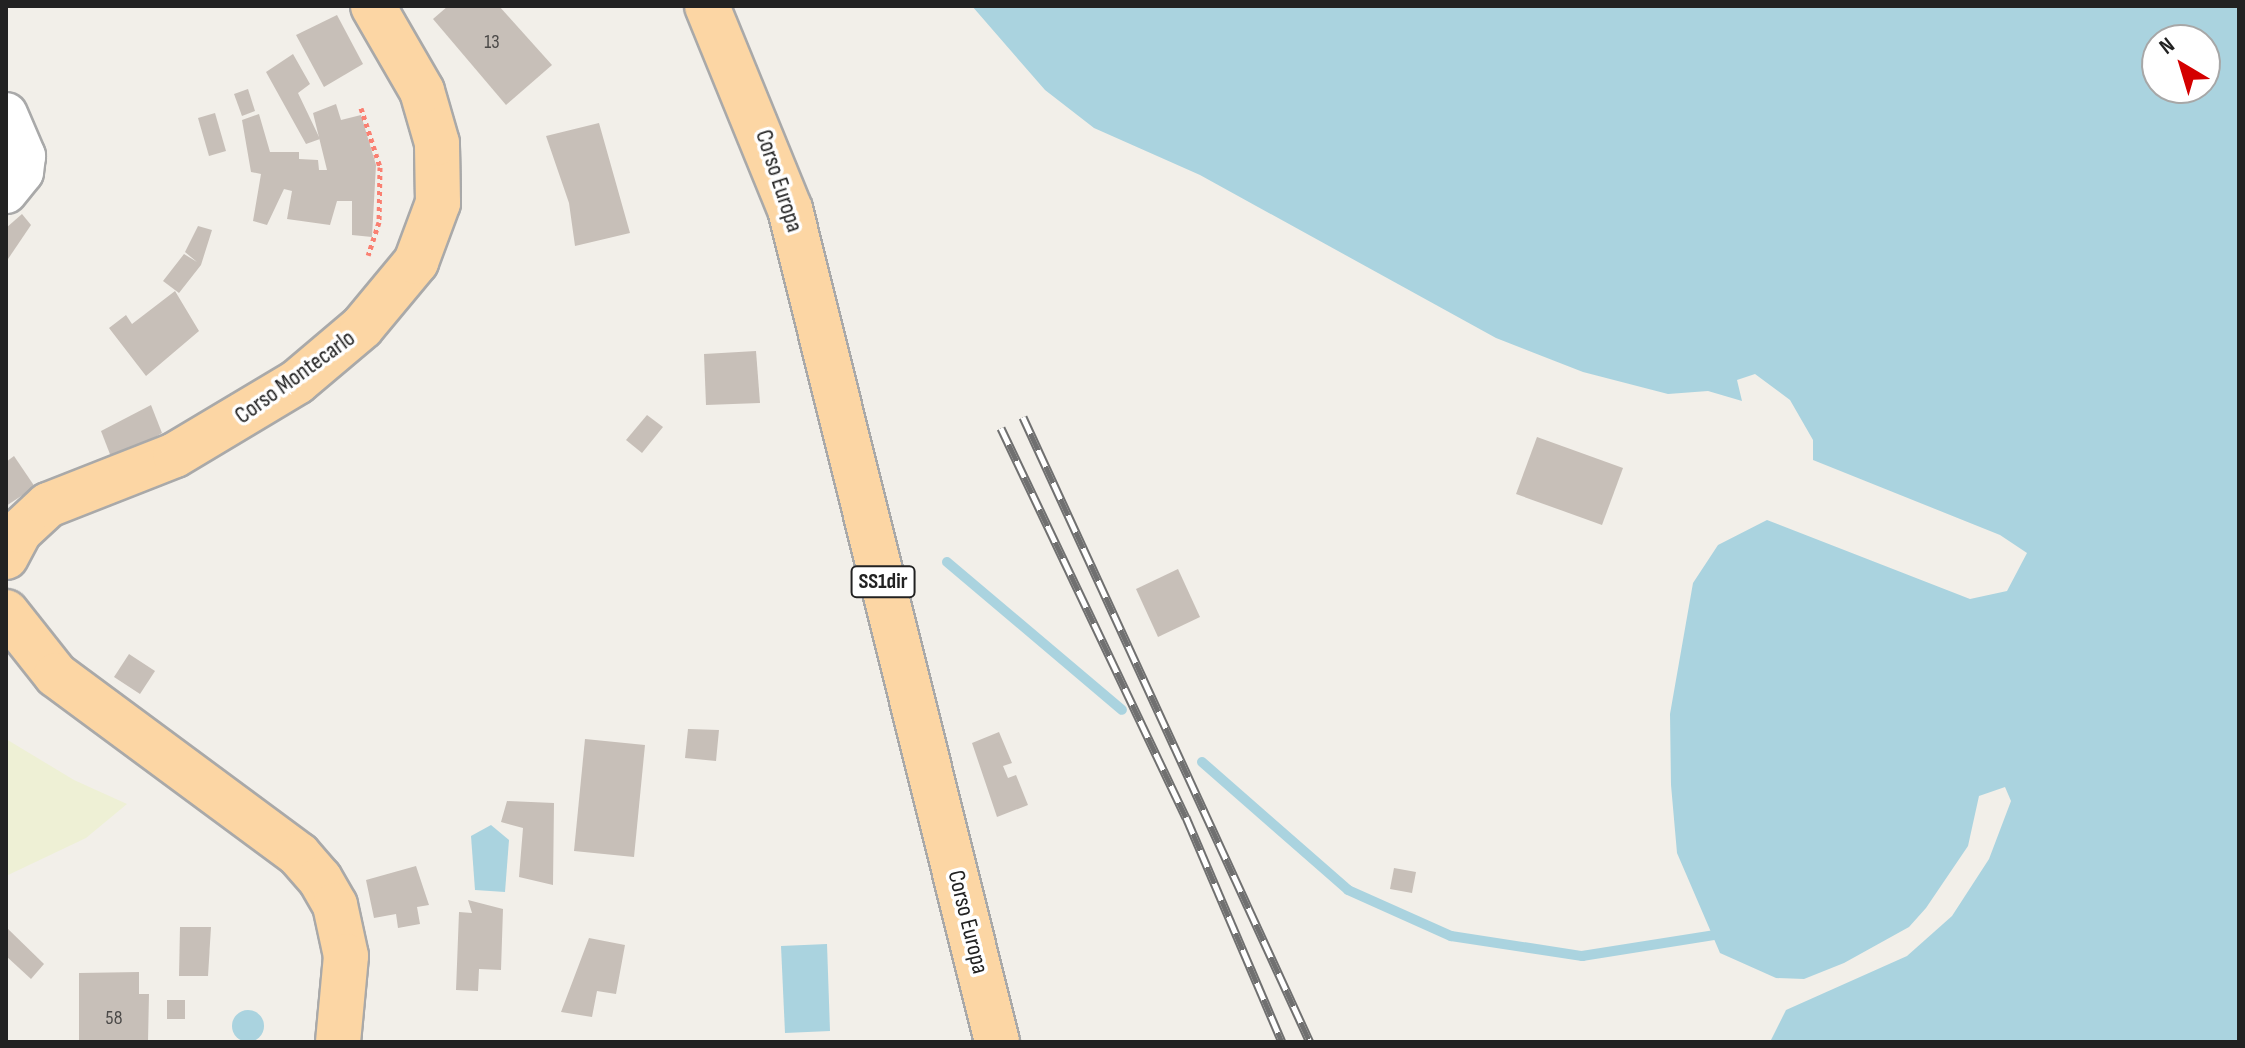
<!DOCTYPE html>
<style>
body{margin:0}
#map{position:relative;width:2245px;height:1048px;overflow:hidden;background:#f2efe9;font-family:"Sofia Sans Condensed",sans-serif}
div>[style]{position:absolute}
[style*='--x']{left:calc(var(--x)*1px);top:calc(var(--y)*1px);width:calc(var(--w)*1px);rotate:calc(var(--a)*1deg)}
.farmland>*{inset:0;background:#eef0d5}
.water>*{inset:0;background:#aad3df}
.round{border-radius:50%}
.stream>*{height:10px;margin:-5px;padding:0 5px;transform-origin:5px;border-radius:5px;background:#aad3df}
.building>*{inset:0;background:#c7bfb8}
.path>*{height:5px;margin-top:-2.5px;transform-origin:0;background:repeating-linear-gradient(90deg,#fa8072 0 4px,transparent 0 8px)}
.roads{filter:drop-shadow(2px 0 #a9a9a9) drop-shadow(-2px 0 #a9a9a9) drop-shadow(0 2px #a9a9a9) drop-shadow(0 -2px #a9a9a9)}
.minor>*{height:42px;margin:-21px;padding:0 21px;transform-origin:21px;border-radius:21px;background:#fff}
.major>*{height:44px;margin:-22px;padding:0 22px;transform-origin:22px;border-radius:22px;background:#fcd6a4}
.rail>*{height:9px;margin-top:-4.5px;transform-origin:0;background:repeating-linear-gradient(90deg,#fff 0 18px,#707070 0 36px);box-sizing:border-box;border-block:2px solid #707070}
span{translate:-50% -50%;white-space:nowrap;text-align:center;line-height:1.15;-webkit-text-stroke:7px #fff;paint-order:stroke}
.number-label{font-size:20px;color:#4b4948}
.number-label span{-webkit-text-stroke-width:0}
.shield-label span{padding:2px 6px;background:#fff;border:2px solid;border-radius:6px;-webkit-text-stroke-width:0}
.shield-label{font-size:22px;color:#222;font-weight:700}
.street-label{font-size:24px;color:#222}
.frame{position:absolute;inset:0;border:8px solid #222;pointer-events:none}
.north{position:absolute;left:2141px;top:24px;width:80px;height:80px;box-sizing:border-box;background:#fff;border:2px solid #a7a7a7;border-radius:50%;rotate:322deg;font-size:22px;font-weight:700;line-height:32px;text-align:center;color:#222}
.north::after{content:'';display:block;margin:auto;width:28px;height:36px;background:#d40000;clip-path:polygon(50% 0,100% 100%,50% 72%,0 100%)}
</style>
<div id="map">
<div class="farmland">
<div style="clip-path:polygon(6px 739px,74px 780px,127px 804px,86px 838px,6px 876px)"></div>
</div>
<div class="water">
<div style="clip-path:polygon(evenodd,972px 6px,2239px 6px,2239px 1042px,1770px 1042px,1786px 1010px,1907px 956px,1952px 916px,1989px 859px,2011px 801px,2005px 787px,1979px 796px,1968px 846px,1926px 908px,1909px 927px,1844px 963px,1804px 979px,1776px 978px,1720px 953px,1677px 853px,1671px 785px,1670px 714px,1693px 583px,1718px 545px,1767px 520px,1970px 599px,2007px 591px,2027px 553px,2000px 535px,1813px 460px,1813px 440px,1790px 400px,1755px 374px,1737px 380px,1742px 401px,1708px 391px,1668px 394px,1583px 372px,1496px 338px,1200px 175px,1094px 128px,1045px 90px,972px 6px,2157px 40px,2205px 40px,2205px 88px,2157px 88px,2157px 40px)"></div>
<div style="clip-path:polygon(491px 825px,509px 840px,505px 892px,475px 890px,471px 836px)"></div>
<div style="clip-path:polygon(827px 944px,830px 1031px,785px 1033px,781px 946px)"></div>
<div class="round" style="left:232px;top:1010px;width:32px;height:32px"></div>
</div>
<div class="stream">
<div style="--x:947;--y:562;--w:229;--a:40.2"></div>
<div style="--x:1202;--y:762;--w:194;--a:41.2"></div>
<div style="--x:1348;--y:890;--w:113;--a:24.1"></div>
<div style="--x:1451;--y:936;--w:133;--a:8.7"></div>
<div style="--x:1582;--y:956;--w:135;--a:-9"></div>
</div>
<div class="building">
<div style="clip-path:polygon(448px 6px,499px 6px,552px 65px,506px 105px,433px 19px)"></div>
<div style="clip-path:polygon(337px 15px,363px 64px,324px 87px,296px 35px)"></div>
<div style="clip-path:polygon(293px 54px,310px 84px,298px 93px,320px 139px,306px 144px,266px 72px)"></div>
<div style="clip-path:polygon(248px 89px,255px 111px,242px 116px,234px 94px)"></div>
<div style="clip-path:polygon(336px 104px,341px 120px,361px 115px,376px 165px,372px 237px,352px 235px,352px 201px,337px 201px,330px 225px,287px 219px,292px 191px,284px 189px,267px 225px,253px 221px,261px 174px,251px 172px,242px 120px,259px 114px,270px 152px,299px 152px,299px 159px,318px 160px,319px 170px,327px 170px,313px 113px)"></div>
<div style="clip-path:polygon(215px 113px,226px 151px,209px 156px,198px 118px)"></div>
<div style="clip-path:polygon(599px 123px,630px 233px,575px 246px,569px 203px,546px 136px)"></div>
<div style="clip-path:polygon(22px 214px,31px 225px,6px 262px,6px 228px)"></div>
<div style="clip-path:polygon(198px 226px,212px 230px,201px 265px,179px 293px,163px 281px,184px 254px,197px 262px,185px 252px)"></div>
<div style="clip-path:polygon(175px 291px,199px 331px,146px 376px,109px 328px,126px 315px,132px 324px)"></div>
<div style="clip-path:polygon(756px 351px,760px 403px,706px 405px,704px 354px)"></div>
<div style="clip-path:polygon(151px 405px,162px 433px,113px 462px,101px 431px)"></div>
<div style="clip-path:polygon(647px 415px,663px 427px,642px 453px,626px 440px)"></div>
<div style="clip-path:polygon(1537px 437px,1623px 468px,1602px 525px,1516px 494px)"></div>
<div style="clip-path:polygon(14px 456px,35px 487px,6px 506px,6px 462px)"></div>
<div style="clip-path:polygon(1178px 569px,1200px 617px,1158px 637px,1136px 589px)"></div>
<div style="clip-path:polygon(129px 654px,155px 671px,140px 694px,114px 677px)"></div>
<div style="clip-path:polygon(688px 729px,719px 730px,716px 761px,685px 758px)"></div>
<div style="clip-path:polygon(999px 732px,1012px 763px,1003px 766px,1008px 778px,1016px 775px,1028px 805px,997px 817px,972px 743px)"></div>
<div style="clip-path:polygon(585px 739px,645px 745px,634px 857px,574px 851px)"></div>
<div style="clip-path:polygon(507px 801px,554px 803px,553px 885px,519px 877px,523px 828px,501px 822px)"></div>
<div style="clip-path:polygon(416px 866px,429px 905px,417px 907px,420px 924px,398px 928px,396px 914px,374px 918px,366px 880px)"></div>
<div style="clip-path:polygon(1394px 868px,1416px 872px,1412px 893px,1390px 889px)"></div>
<div style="clip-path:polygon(468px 900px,503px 909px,501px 970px,479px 969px,478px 991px,456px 990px,459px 912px,472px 913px)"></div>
<div style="clip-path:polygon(6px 927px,44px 964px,31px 979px,6px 956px)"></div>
<div style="clip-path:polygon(180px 927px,211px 927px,208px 976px,179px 976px)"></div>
<div style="clip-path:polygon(589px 938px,625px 945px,616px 994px,597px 991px,592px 1017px,561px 1012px)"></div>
<div style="clip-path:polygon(139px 972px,139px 994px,149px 994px,148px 1042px,79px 1042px,79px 973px)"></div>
<div style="clip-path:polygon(167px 1000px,185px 1000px,185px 1019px,167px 1019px)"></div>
</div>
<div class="path">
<div style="--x:361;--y:108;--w:62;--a:72.1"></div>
<div style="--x:380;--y:167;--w:55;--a:91"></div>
<div style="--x:379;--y:222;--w:35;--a:108"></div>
</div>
<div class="roads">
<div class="minor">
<div style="--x:6;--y:114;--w:46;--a:66.8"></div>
<div style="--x:24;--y:156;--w:16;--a:97"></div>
<div style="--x:22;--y:172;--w:26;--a:129"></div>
</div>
<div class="major">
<div style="--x:707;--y:6;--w:219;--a:67.8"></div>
<div style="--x:790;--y:209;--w:858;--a:76.04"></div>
<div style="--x:6;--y:557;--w:30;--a:-62"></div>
<div style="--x:20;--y:531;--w:38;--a:-43"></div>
<div style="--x:48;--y:505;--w:136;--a:-21.5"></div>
<div style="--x:175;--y:455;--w:142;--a:-30.9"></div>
<div style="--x:297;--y:382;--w:85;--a:-40.2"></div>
<div style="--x:362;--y:327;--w:85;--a:-50.3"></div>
<div style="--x:416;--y:262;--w:63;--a:-69.6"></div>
<div style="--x:438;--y:203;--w:60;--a:-91"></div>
<div style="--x:437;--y:143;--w:54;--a:-106.1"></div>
<div style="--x:422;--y:91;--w:98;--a:-120"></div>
<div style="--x:6;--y:612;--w:80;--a:51.6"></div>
<div style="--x:56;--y:675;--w:302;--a:36.5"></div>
<div style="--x:299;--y:855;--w:32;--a:49"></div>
<div style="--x:320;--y:879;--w:30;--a:60"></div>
<div style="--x:335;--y:905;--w:52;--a:77.8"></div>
<div style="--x:346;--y:956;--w:86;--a:95.3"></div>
</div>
</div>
<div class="rail">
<div style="--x:1023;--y:417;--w:688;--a:65.34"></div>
<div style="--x:1001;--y:428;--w:431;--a:64.6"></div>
<div style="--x:1186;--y:817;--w:245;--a:66.9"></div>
</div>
<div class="number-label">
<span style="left:492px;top:42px">13</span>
<span style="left:114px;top:1018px">58</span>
</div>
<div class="shield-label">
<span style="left:883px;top:582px">SS1dir</span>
</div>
<div class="street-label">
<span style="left:779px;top:181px;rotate:72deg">Corso Europa</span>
<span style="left:295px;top:377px;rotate:-36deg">Corso Montecarlo</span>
<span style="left:968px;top:922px;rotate:76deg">Corso Europa</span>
</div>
<div class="frame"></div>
<div class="north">N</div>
</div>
